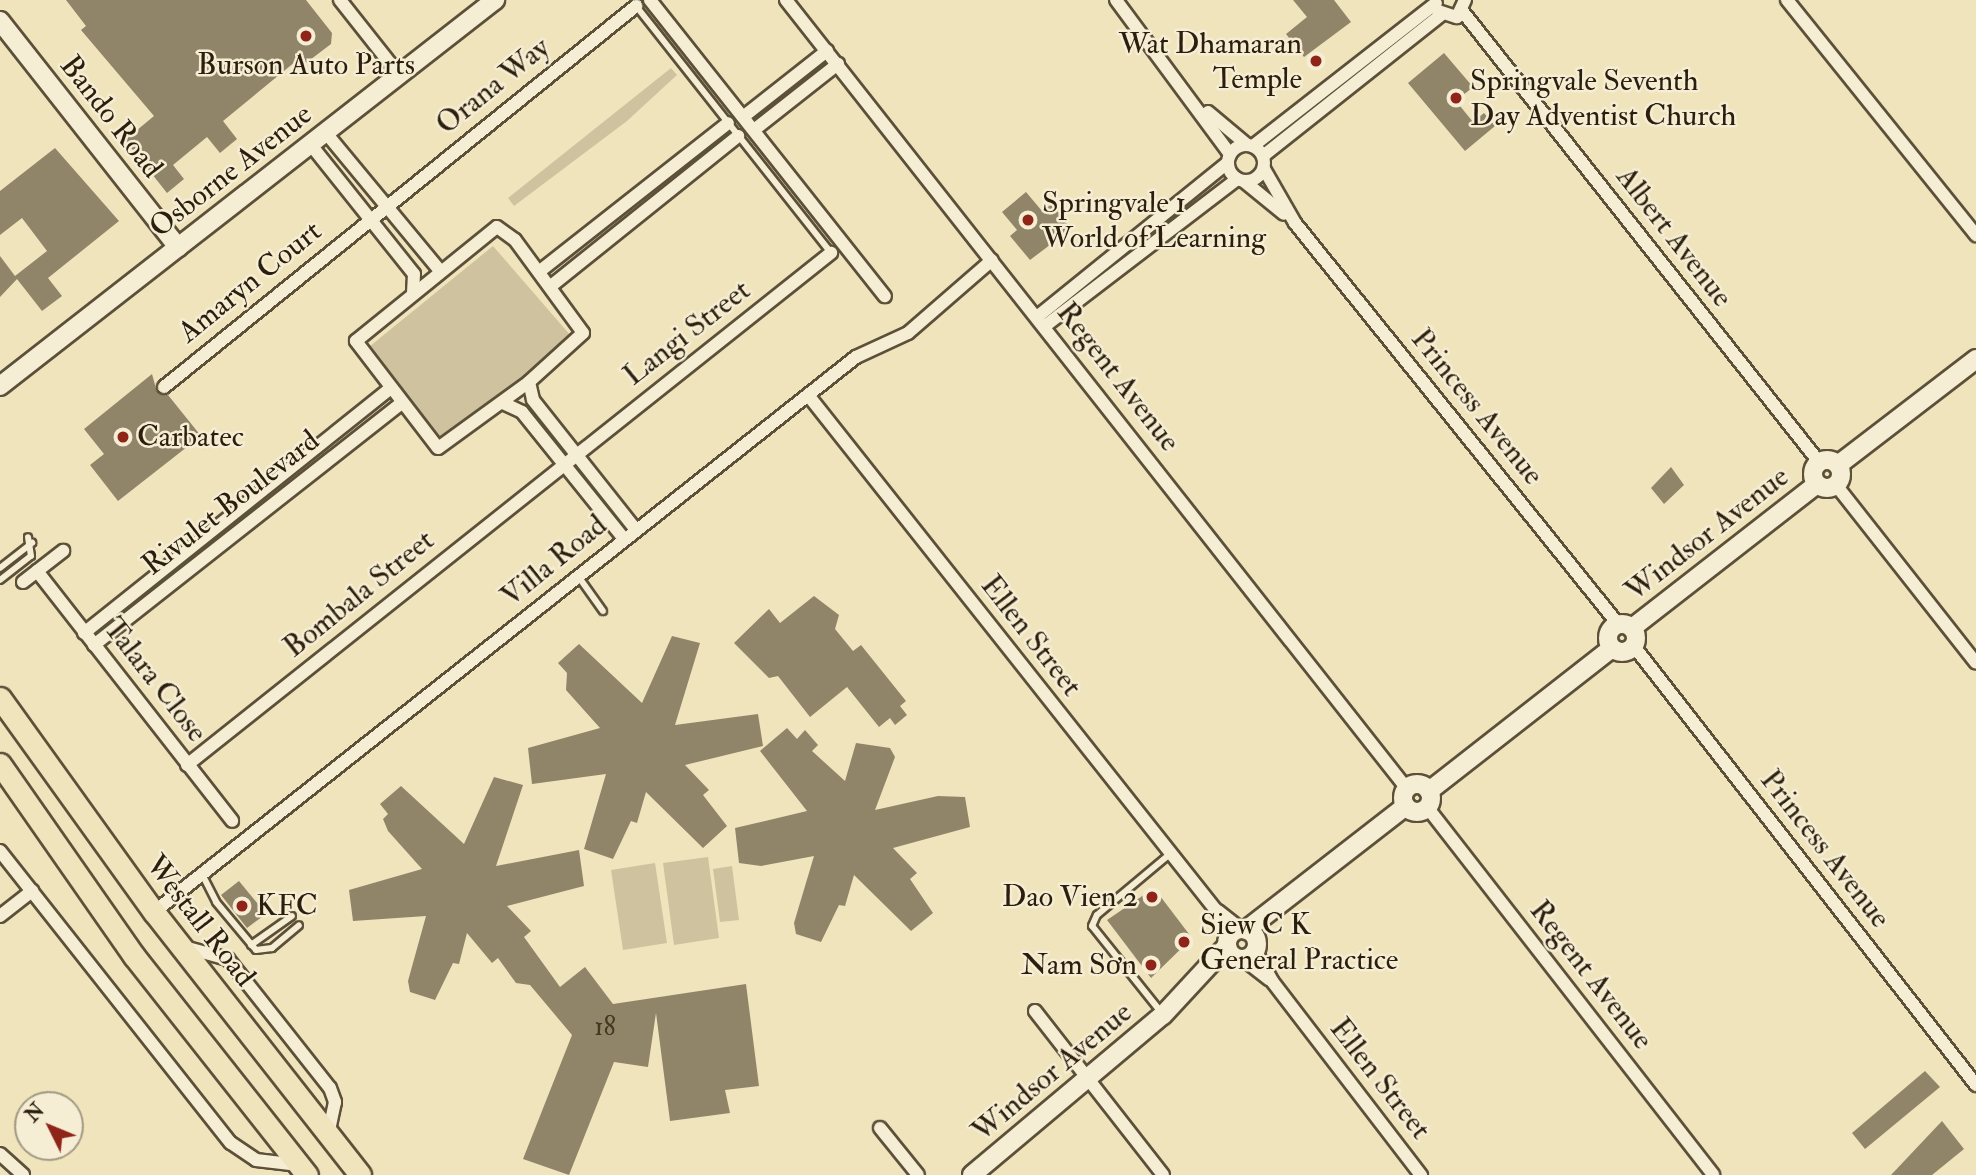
<!DOCTYPE html>
<meta charset="utf-8">
<style>
body{margin:0}
#map{position:relative;width:1976px;height:1175px;overflow:hidden;background:#f0e4bd;font-family:"IM FELL Double Pica",serif}
div>[style]{position:absolute}
[style*='--x']{left:calc(var(--x)*1px);top:calc(var(--y)*1px);width:calc(var(--w)*1px);rotate:calc(var(--a)*1deg)}
.green>*{inset:0;background:#cfc29f}
.building>*{inset:0;background:#918569}
.roads{filter:drop-shadow(2px 0 #5c5039) drop-shadow(-2px 0 #5c5039) drop-shadow(0 2px #5c5039) drop-shadow(0 -2px #5c5039)}
.lane>*{height:6px;margin:-3px;padding:0 3px;transform-origin:3px;border-radius:3px;background:#f5edd4}
.street>*{height:12px;margin:-6px;padding:0 6px;transform-origin:6px;border-radius:6px;background:#f5edd4}
.street>.ring{margin:-6px;padding:0;box-sizing:content-box;background:none;border:12px solid #f5edd4;border-radius:50%}
.secondary>*{height:18px;margin:-9px;padding:0 9px;transform-origin:9px;border-radius:9px;background:#f5edd4}
.secondary>.ring{margin:-9px;padding:0;box-sizing:content-box;background:none;border:18px solid #f5edd4;border-radius:50%}
.primary>*{height:21px;margin:-10.5px;padding:0 10.5px;transform-origin:10.5px;border-radius:10.5px;background:#f0e4bd}
.dots>*{width:19px;height:19px;translate:-50% -50%;box-sizing:border-box;border:4px solid #f5edd4;border-radius:50%}
span{translate:-50% -50%;white-space:nowrap;text-align:center;line-height:1.15;-webkit-text-stroke:5px #f5edd4;paint-order:stroke}
.number-label{font-size:26px;color:#443824}
.number-label span{-webkit-text-stroke-width:0}
.poi-label{font-size:30px;color:#2b1e0d}
.right{translate:-100% -50%;text-align:right}
.left{translate:0 -50%;text-align:left}
.street-label{font-size:30px;color:#2b1e0d}
.north{position:absolute;left:14px;top:1091px;width:70px;height:70px;box-sizing:border-box;background:#f5edd4;border:2px solid #a49a84;border-radius:50%;rotate:313deg;font-size:19px;font-weight:700;line-height:28px;text-align:center;color:#2b1e0d}
.north::after{content:'';display:block;margin:auto;width:24px;height:32px;background:#8f2418;clip-path:polygon(50% 0,100% 100%,50% 72%,0 100%)}
</style>
<div id="map">
<div class="green">
<div style="clip-path:polygon(671px 68px,677px 75px,627px 121px,514px 206px,508px 198px)"></div>
<div style="clip-path:polygon(493px 246px,571px 336px,443px 442px,434px 441px,364px 351px)"></div>
<div style="clip-path:polygon(708px 857px,719px 938px,674px 945px,663px 863px)"></div>
<div style="clip-path:polygon(655px 863px,667px 943px,623px 950px,611px 870px)"></div>
<div style="clip-path:polygon(732px 866px,739px 920px,720px 922px,713px 869px)"></div>
</div>
<div class="building">
<div style="clip-path:polygon(66px 0,306px 0,332px 33px,331px 44px,306px 63px,301px 57px,223px 121px,237px 139px,220px 153px,207px 137px,173px 165px,184px 179px,167px 193px,125px 140px,154px 116px,81px 30px,86px 26px)"></div>
<div style="clip-path:polygon(1293px 0,1334px 0,1351px 22px,1304px 57px,1286px 34px,1307px 17px)"></div>
<div style="clip-path:polygon(1444px 53px,1473px 87px,1456px 101px,1473px 122px,1484px 113px,1495px 126px,1465px 151px,1408px 83px)"></div>
<div style="clip-path:polygon(55px 148px,119px 221px,48px 278px,62px 296px,42px 311px,17px 279px,0 297px,0 256px,15px 276px,47px 251px,22px 218px,0 235px,0 191px)"></div>
<div style="clip-path:polygon(1026px 192px,1042px 211px,1052px 204px,1071px 229px,1030px 260px,1010px 236px,1017px 230px,1002px 212px)"></div>
<div style="clip-path:polygon(152px 374px,157px 392px,168px 395px,201px 436px,118px 501px,90px 465px,104px 454px,84px 429px)"></div>
<div style="clip-path:polygon(1671px 467px,1684px 485px,1664px 504px,1651px 488px)"></div>
<div style="clip-path:polygon(814px 596px,839px 615px,835px 629px,853px 651px,861px 645px,906px 701px,900px 706px,907px 715px,895px 725px,890px 718px,879px 727px,847px 687px,810px 717px,778px 676px,769px 678px,734px 643px,769px 609px,780px 623px)"></div>
<div style="clip-path:polygon(672px 636px,700px 643px,675px 725px,758px 714px,763px 746px,685px 765px,709px 790px,703px 795px,727px 826px,703px 848px,646px 792px,637px 823px,631px 821px,613px 859px,584px 849px,606px 774px,532px 784px,528px 748px,600px 728px,566px 690px,567px 673px,558px 663px,579px 644px,642px 703px)"></div>
<div style="clip-path:polygon(787px 728px,797px 739px,805px 730px,818px 745px,812px 751px,845px 781px,856px 743px,890px 748px,895px 757px,875px 810px,938px 796px,965px 797px,970px 827px,893px 848px,917px 873px,910px 879px,933px 913px,911px 931px,854px 875px,845px 906px,839px 905px,821px 942px,796px 934px,794px 923px,814px 856px,761px 866px,739px 863px,735px 828px,807px 811px,760px 751px)"></div>
<div style="clip-path:polygon(494px 777px,523px 785px,496px 866px,579px 850px,584px 886px,507px 906px,531px 931px,524px 937px,560px 987px,585px 967px,613px 1004px,746px 984px,759px 1086px,725px 1090px,730px 1113px,670px 1121px,656px 1013px,648px 1067px,614px 1062px,569px 1175px,523px 1159px,572px 1035px,530px 985px,516px 983px,498px 958px,492px 963px,467px 933px,459px 964px,453px 963px,435px 1000px,410px 992px,408px 981px,426px 916px,353px 921px,349px 890px,422px 869px,388px 831px,383px 819px,388px 814px,380px 804px,401px 786px,464px 844px)"></div>
<div style="clip-path:polygon(239px 881px,266px 914px,247px 928px,221px 895px)"></div>
<div style="clip-path:polygon(1154px 888px,1192px 938px,1151px 978px,1107px 920px)"></div>
<div style="clip-path:polygon(1925px 1071px,1940px 1087px,1865px 1149px,1852px 1133px)"></div>
<div style="clip-path:polygon(1942px 1121px,1964px 1149px,1932px 1175px,1891px 1175px)"></div>
</div>
<div class="roads">
<div class="lane">
<div style="--x:636;--y:6;--w:315;--a:51.7"></div>
<div style="--x:0;--y:568;--w:41;--a:-38"></div>
<div style="--x:578;--y:576;--w:43;--a:54.5"></div>
<div style="--x:0;--y:580;--w:39;--a:-38"></div>
<div style="--x:31;--y:556;--w:19;--a:-99"></div>
<div style="--x:202;--y:874;--w:31;--a:63"></div>
<div style="--x:216;--y:902;--w:62;--a:50.2"></div>
<div style="--x:256;--y:950;--w:16;--a:-7"></div>
<div style="--x:272;--y:948;--w:35;--a:-40"></div>
<div style="--x:251;--y:945;--w:50;--a:-35.3"></div>
<div style="--x:1161;--y:1012;--w:110;--a:-128.7"></div>
<div style="--x:1092;--y:926;--w:12;--a:-66"></div>
<div style="--x:1097;--y:915;--w:95;--a:-39.9"></div>
</div>
<div class="street">
<div style="--x:340;--y:0;--w:97;--a:51.7"></div>
<div style="--x:650;--y:0;--w:378;--a:51.6"></div>
<div style="--x:786;--y:0;--w:1004;--a:51.79"></div>
<div style="--x:1116;--y:0;--w:192;--a:53.5"></div>
<div style="--x:1787;--y:0;--w:302;--a:51.2"></div>
<div style="--x:1438;--y:11;--w:20;--a:18"></div>
<div style="--x:1457;--y:17;--w:19;--a:-65"></div>
<div style="--x:1463;--y:12;--w:574;--a:51.65"></div>
<div style="--x:1208;--y:112;--w:50;--a:40.1"></div>
<div style="--x:743;--y:117;--w:107;--a:-38.2"></div>
<div style="--x:754;--y:130;--w:107;--a:-38.2"></div>
<div style="--x:326;--y:133;--w:179;--a:50.4"></div>
<div class="ring" style="left:1228px;top:145px;width:24px;height:24px"></div>
<div style="--x:311;--y:145;--w:165;--a:51.4"></div>
<div style="--x:414;--y:274;--w:18;--a:93"></div>
<div style="--x:1253;--y:146;--w:232;--a:-38"></div>
<div style="--x:1263;--y:156;--w:227;--a:-38.4"></div>
<div style="--x:1264;--y:169;--w:62;--a:60.1"></div>
<div style="--x:1295;--y:223;--w:515;--a:51.15"></div>
<div style="--x:1245;--y:182;--w:50;--a:39.4"></div>
<div style="--x:497;--y:227;--w:22;--a:36"></div>
<div style="--x:515;--y:240;--w:115;--a:53.8"></div>
<div style="--x:583;--y:333;--w:73;--a:137.8"></div>
<div style="--x:529;--y:382;--w:112;--a:144"></div>
<div style="--x:438;--y:448;--w:135;--a:-127.5"></div>
<div style="--x:356;--y:341;--w:181;--a:-39"></div>
<div style="--x:540;--y:271;--w:239;--a:-38.2"></div>
<div style="--x:551;--y:286;--w:240;--a:-38.7"></div>
<div style="--x:1037;--y:317;--w:245;--a:-39"></div>
<div style="--x:1045;--y:326;--w:242;--a:-37.4"></div>
<div style="--x:529;--y:382;--w:18;--a:77"></div>
<div style="--x:533;--y:400;--w:166;--a:51.6"></div>
<div style="--x:164;--y:387;--w:607;--a:-38.91"></div>
<div style="--x:808;--y:395;--w:656;--a:51.63"></div>
<div style="--x:1215;--y:909;--w:31;--a:63"></div>
<div style="--x:503;--y:403;--w:21;--a:25"></div>
<div style="--x:522;--y:412;--w:163;--a:51.2"></div>
<div style="--x:1836;--y:485;--w:226;--a:51.8"></div>
<div style="--x:37;--y:571;--w:317;--a:52"></div>
<div style="--x:23;--y:582;--w:51;--a:-37.8"></div>
<div style="--x:84;--y:633;--w:391;--a:-38.6"></div>
<div style="--x:94;--y:645;--w:391;--a:-38.2"></div>
<div style="--x:1633;--y:645;--w:558;--a:52.06"></div>
<div style="--x:187;--y:765;--w:823;--a:-38.49"></div>
<div style="--x:1427;--y:807;--w:466;--a:52.1"></div>
<div style="--x:0;--y:851;--w:372;--a:51.7"></div>
<div style="--x:231;--y:1143;--w:30;--a:34"></div>
<div style="--x:256;--y:1160;--w:43;--a:6.6"></div>
<div style="--x:1218;--y:911;--w:29;--a:38"></div>
<div style="--x:154;--y:912;--w:895;--a:-38.33"></div>
<div style="--x:856;--y:357;--w:57;--a:-24.8"></div>
<div style="--x:908;--y:333;--w:111;--a:-41"></div>
<div style="--x:0;--y:916;--w:41;--a:-38"></div>
<div style="--x:184;--y:947;--w:46;--a:15.3"></div>
<div style="--x:228;--y:959;--w:164;--a:51.7"></div>
<div style="--x:330;--y:1088;--w:15;--a:70"></div>
<div style="--x:335;--y:1102;--w:33;--a:102"></div>
<div style="--x:1255;--y:950;--w:35;--a:61"></div>
<div style="--x:1272;--y:981;--w:245;--a:52.5"></div>
<div style="--x:1243;--y:959;--w:33;--a:38"></div>
<div style="--x:1035;--y:1011;--w:208;--a:52"></div>
<div style="--x:880;--y:1128;--w:60;--a:51"></div>
<div style="--x:0;--y:1154;--w:31;--a:42"></div>
</div>
<div class="secondary">
<div style="--x:0;--y:21;--w:288;--a:51.8"></div>
<div style="--x:0;--y:386;--w:628;--a:-37.95"></div>
<div class="ring" style="left:1813px;top:460px;width:10px;height:10px"></div>
<div style="--x:1838;--y:465;--w:174;--a:-37.5"></div>
<div class="ring" style="left:1608px;top:624px;width:10px;height:10px"></div>
<div style="--x:1632;--y:628;--w:234;--a:-37.9"></div>
<div class="ring" style="left:1403px;top:784px;width:10px;height:10px"></div>
<div style="--x:1429;--y:791;--w:232;--a:-38"></div>
<div class="ring" style="left:1227px;top:929px;width:12px;height:12px"></div>
<div style="--x:1246;--y:930;--w:202;--a:-37.8"></div>
<div style="--x:972;--y:1175;--w:249;--a:-40"></div>
<div style="--x:1163;--y:1015;--w:94;--a:-47.2"></div>
</div>
<div class="primary">
<div style="--x:0;--y:698;--w:264;--a:54.3"></div>
<div style="--x:154;--y:912;--w:334;--a:51.9"></div>
<div style="--x:0;--y:764;--w:234;--a:55.1"></div>
<div style="--x:134;--y:956;--w:279;--a:51.7"></div>
</div>
</div>
<div class="dots">
<div style="left:306px;top:36px;background:#8f2418"></div>
<div style="left:1316px;top:61px;background:#8f2418"></div>
<div style="left:1456px;top:98px;background:#8f2418"></div>
<div style="left:1028px;top:220px;background:#8f2418"></div>
<div style="left:123px;top:437px;background:#8f2418"></div>
<div style="left:1152px;top:897px;background:#8f2418"></div>
<div style="left:242px;top:906px;background:#8f2418"></div>
<div style="left:1184px;top:942px;background:#8f2418"></div>
<div style="left:1151px;top:965px;background:#8f2418"></div>
</div>
<div class="number-label">
<span style="left:605px;top:1028px">18</span>
</div>
<div class="poi-label">
<span class="right" style="left:1302px;top:61px">Wat Dhamaran<br>Temple</span>
<span style="left:306px;top:65px">Burson Auto Parts</span>
<span class="left" style="left:1470px;top:98px">Springvale Seventh<br>Day Adventist Church</span>
<span class="left" style="left:1042px;top:220px">Springvale 1<br>World of Learning</span>
<span class="left" style="left:137px;top:437px">Carbatec</span>
<span class="right" style="left:1138px;top:897px">Dao Vien 2</span>
<span class="left" style="left:256px;top:906px">KFC</span>
<span class="left" style="left:1200px;top:942px">Siew C K<br>General Practice</span>
<span class="right" style="left:1137px;top:965px">Nam Sơn</span>
</div>
<div class="street-label">
<span style="left:493px;top:86px;rotate:-39deg">Orana Way</span>
<span style="left:111px;top:117px;rotate:52deg">Bando Road</span>
<span style="left:231px;top:171px;rotate:-38deg">Osborne Avenue</span>
<span style="left:1674px;top:237px;rotate:52deg">Albert Avenue</span>
<span style="left:250px;top:282px;rotate:-39deg">Amaryn Court</span>
<span style="left:687px;top:333px;rotate:-38deg">Langi Street</span>
<span style="left:1118px;top:377px;rotate:52deg">Regent Avenue</span>
<span style="left:1477px;top:407px;rotate:51deg">Princess Avenue</span>
<span style="left:231px;top:503px;rotate:-38deg">Rivulet Boulevard</span>
<span style="left:1707px;top:534px;rotate:-38deg">Windsor Avenue</span>
<span style="left:554px;top:561px;rotate:-39deg">Villa Road</span>
<span style="left:359px;top:594px;rotate:-39deg">Bombala Street</span>
<span style="left:1031px;top:636px;rotate:52deg">Ellen Street</span>
<span style="left:155px;top:680px;rotate:52deg">Talara Close</span>
<span style="left:1825px;top:849px;rotate:52deg">Princess Avenue</span>
<span style="left:200px;top:921px;rotate:52deg">Westall Road</span>
<span style="left:1591px;top:975px;rotate:52deg">Regent Avenue</span>
<span style="left:1052px;top:1072px;rotate:-40deg">Windsor Avenue</span>
<span style="left:1380px;top:1079px;rotate:52deg">Ellen Street</span>
</div>
<div class="north">N</div>
</div>
